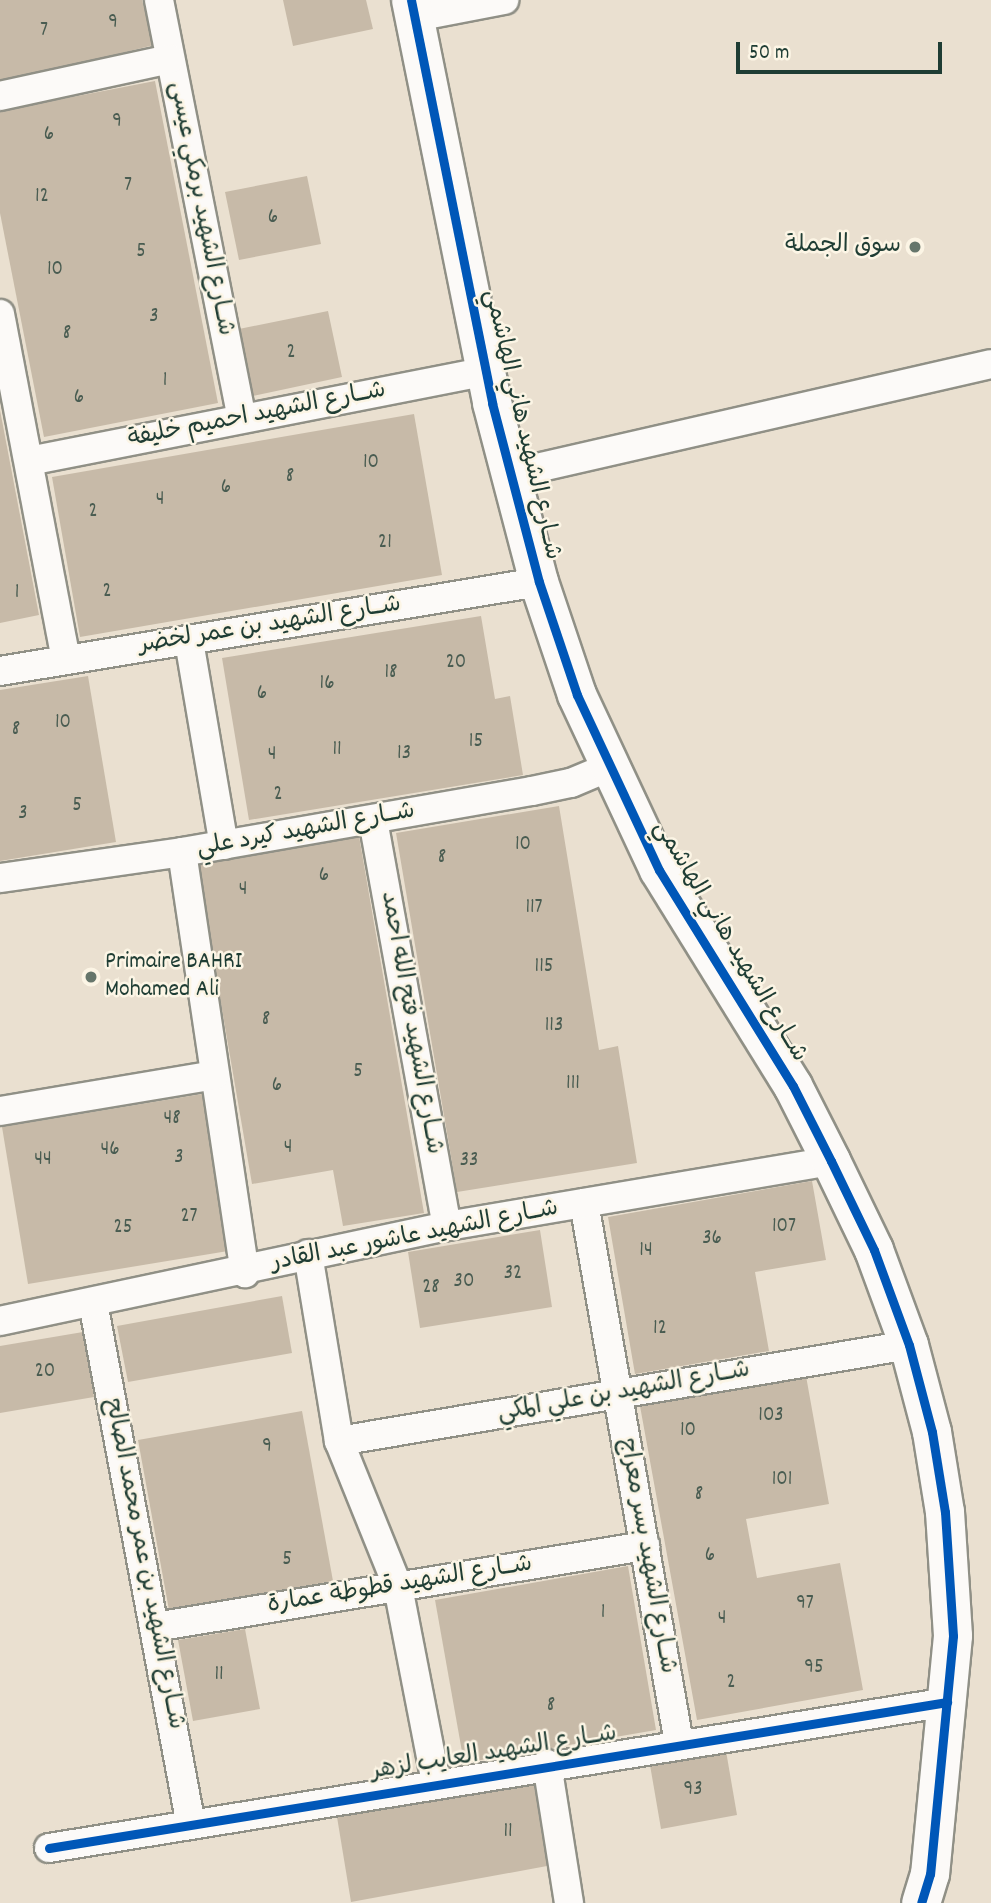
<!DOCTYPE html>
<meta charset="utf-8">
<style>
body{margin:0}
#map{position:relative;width:991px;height:1903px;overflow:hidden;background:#eae0d0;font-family:Dekko,"Playpen Sans Arabic",sans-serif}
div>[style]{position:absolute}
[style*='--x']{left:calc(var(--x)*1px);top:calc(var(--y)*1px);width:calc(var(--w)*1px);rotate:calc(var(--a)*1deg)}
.building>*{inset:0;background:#c7baa8}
.roads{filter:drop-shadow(2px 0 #909086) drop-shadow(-2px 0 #909086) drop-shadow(0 2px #909086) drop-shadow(0 -2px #909086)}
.street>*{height:28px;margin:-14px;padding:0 14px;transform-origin:14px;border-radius:14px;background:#fcfaf8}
.secondary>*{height:38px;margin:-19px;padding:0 19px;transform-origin:19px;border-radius:19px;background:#fcfaf8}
.cycleway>*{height:9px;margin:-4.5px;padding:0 4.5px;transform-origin:4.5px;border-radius:4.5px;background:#0057b8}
.dots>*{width:19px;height:19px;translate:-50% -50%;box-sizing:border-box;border:4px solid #fcf5e5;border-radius:50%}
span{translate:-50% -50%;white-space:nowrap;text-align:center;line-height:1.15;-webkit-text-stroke:5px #fcf5e5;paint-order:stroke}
.number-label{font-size:21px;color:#495c51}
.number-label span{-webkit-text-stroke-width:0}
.street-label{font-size:24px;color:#1f3d34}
.poi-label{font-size:24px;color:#1f3d34}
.right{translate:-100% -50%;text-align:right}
.left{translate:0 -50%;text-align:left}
.scale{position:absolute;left:736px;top:42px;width:206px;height:32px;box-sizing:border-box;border:4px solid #1f3d34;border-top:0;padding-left:9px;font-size:21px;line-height:24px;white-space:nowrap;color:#1f3d34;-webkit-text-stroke:5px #fcf5e5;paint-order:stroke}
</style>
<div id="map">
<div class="building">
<div style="clip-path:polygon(0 0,142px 0,154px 45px,0 83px)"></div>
<div style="clip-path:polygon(283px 0,366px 0,373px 29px,293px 46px)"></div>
<div style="clip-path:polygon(155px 81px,218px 403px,44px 437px,0 213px,0 111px)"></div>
<div style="clip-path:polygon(307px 176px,321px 244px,239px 260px,225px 192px)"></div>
<div style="clip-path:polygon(328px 311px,342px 377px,253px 396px,239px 329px)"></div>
<div style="clip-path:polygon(0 410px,39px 615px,0 623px)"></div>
<div style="clip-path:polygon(414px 414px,442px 575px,80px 637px,52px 477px)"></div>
<div style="clip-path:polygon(481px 616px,495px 699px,510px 696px,523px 775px,249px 820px,222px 658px)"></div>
<div style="clip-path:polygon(88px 676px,116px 842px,0 861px,0 690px)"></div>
<div style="clip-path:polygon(559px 806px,599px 1050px,618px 1046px,637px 1163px,457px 1192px,396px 833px)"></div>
<div style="clip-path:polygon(359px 836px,424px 1213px,343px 1226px,333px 1170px,252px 1184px,197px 864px)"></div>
<div style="clip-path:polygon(202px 1094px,228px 1251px,28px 1284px,2px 1127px)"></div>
<div style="clip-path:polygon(812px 1181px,826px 1260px,755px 1272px,769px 1351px,635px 1374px,608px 1217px)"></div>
<div style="clip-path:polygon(540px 1230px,552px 1307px,420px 1328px,408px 1252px)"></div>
<div style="clip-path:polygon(282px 1296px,292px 1353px,128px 1382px,117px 1326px)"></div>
<div style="clip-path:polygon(83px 1332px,94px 1397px,0 1413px,0 1346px)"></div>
<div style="clip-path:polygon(806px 1376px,829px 1504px,746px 1519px,757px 1578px,840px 1563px,863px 1690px,697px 1720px,640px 1406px)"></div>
<div style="clip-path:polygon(302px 1411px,333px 1581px,169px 1610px,138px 1440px)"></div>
<div style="clip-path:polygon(628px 1566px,656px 1730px,464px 1763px,435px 1600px)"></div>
<div style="clip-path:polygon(245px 1629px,260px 1709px,193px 1721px,178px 1640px)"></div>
<div style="clip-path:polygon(726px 1751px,737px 1815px,661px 1829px,650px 1765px)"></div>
<div style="clip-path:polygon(534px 1785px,547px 1866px,351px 1902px,337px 1817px)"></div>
</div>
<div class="roads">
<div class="street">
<div style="--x:159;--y:0;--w:426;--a:78.8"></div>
<div style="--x:415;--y:17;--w:91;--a:-10.8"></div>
<div style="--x:0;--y:96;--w:174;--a:-12.3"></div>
<div style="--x:0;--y:314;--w:351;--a:79.2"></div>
<div style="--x:29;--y:461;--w:466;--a:-11.1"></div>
<div style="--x:511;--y:474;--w:492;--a:-12.9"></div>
<div style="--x:189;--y:641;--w:207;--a:80.3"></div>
<div style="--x:0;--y:671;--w:546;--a:-9.38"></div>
<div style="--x:373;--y:820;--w:413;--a:79.7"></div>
<div style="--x:182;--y:852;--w:426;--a:81.5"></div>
<div style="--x:0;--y:878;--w:184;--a:-8.1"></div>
<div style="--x:182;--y:852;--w:355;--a:-9.9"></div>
<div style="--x:532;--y:791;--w:40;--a:-12"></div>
<div style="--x:571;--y:783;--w:41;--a:-22.8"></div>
<div style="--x:0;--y:1111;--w:217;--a:-9.5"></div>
<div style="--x:584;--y:1203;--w:548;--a:80.02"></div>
<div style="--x:308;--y:1254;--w:190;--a:80.6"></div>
<div style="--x:339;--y:1441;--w:157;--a:68"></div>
<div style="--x:398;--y:1587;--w:199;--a:79"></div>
<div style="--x:93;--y:1303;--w:531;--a:79.37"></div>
<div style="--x:0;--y:1321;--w:457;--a:-12"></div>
<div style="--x:447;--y:1226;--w:389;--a:-9.6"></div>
<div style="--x:339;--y:1441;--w:578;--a:-9.56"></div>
<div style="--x:155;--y:1627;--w:497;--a:-9.4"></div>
<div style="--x:547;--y:1764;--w:141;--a:81"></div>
<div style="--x:49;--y:1848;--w:910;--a:-9.23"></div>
</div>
<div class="secondary">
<div style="--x:411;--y:0;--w:411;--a:78.6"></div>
<div style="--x:492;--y:403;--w:185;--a:75.3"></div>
<div style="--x:539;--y:582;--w:119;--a:71.4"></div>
<div style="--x:577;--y:695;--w:193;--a:64.9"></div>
<div style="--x:659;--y:870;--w:254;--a:58.2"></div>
<div style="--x:793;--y:1086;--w:84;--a:63.1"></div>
<div style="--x:831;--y:1161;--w:99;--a:64.2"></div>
<div style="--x:874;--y:1250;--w:101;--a:69.8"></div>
<div style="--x:909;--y:1345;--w:90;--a:75.2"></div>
<div style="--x:932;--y:1432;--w:81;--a:80.8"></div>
<div style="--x:945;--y:1512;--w:124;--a:86.3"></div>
<div style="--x:953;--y:1636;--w:239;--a:95.5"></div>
<div style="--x:930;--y:1874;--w:30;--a:107"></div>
</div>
</div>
<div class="cycleway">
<div style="--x:411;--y:0;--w:411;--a:78.6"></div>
<div style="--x:492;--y:403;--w:185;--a:75.3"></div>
<div style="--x:539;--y:582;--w:119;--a:71.4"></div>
<div style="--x:577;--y:695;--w:193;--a:64.9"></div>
<div style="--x:659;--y:870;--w:254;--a:58.2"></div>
<div style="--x:793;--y:1086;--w:84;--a:63.1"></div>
<div style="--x:831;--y:1161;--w:99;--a:64.2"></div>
<div style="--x:874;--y:1250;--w:101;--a:69.8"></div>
<div style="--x:909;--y:1345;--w:90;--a:75.2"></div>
<div style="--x:932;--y:1432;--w:81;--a:80.8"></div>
<div style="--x:945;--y:1512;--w:124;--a:86.3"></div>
<div style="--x:953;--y:1636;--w:239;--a:95.5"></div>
<div style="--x:930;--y:1874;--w:30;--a:107"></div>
<div style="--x:49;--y:1848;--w:910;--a:-9.23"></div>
</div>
<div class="dots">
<div style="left:915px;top:247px;background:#66766b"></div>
<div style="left:91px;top:977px;background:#66766b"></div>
</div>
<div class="number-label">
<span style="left:113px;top:23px">9</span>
<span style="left:44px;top:31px">7</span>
<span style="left:117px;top:122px">9</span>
<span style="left:49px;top:135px">6</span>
<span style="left:128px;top:186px">7</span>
<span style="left:42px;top:197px">12</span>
<span style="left:273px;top:218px">6</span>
<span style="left:141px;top:252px">5</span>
<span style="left:55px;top:270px">10</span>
<span style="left:154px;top:317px">3</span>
<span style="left:67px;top:334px">8</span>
<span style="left:291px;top:353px">2</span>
<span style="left:165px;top:381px">1</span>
<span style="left:79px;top:398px">6</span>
<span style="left:371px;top:463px">10</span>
<span style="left:290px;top:477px">8</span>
<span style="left:226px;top:488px">6</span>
<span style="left:160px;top:500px">4</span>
<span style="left:93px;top:512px">2</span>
<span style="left:385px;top:543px">21</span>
<span style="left:107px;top:592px">2</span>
<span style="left:17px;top:593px">1</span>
<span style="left:456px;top:663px">20</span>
<span style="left:391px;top:673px">18</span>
<span style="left:327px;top:684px">16</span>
<span style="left:262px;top:694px">6</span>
<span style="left:63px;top:723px">10</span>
<span style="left:16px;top:730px">8</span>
<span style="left:476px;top:742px">15</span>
<span style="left:337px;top:750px">11</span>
<span style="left:404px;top:754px">13</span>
<span style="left:272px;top:755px">4</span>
<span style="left:278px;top:795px">2</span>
<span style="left:77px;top:806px">5</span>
<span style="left:23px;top:814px">3</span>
<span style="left:523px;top:845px">10</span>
<span style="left:442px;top:858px">8</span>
<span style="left:324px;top:876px">6</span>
<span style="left:243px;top:890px">4</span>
<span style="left:534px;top:908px">117</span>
<span style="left:544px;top:967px">115</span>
<span style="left:266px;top:1020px">8</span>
<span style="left:554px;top:1026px">113</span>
<span style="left:358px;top:1072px">5</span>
<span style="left:573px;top:1084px">111</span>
<span style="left:277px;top:1086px">6</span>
<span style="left:172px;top:1119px">48</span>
<span style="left:288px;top:1148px">4</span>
<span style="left:110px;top:1150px">46</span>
<span style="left:179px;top:1158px">3</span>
<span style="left:43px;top:1160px">44</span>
<span style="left:469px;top:1161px">33</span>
<span style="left:189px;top:1217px">27</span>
<span style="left:784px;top:1227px">107</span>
<span style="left:123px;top:1228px">25</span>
<span style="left:712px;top:1239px">36</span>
<span style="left:646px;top:1251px">14</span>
<span style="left:513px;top:1274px">32</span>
<span style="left:464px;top:1282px">30</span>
<span style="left:431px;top:1288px">28</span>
<span style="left:660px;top:1329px">12</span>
<span style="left:45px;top:1372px">20</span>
<span style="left:771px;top:1416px">103</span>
<span style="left:688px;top:1431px">10</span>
<span style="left:267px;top:1447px">9</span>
<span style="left:782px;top:1480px">101</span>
<span style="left:699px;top:1495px">8</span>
<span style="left:710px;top:1556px">6</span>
<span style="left:287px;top:1560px">5</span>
<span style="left:805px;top:1604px">97</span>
<span style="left:603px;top:1613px">1</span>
<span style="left:722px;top:1619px">4</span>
<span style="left:814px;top:1668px">95</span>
<span style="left:219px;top:1675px">11</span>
<span style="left:731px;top:1683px">2</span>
<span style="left:551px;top:1706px">8</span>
<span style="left:693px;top:1790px">93</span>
<span style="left:508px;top:1832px">11</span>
</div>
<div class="street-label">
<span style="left:200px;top:209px;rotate:79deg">شــارع الشهيد برمكي عيسى</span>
<span style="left:257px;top:416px;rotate:-11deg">شــارع الشهيد احميم خليفة</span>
<span style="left:521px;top:425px;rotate:77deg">شــارع الشهيد هاني الهاشمي</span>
<span style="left:270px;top:626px;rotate:-9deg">شــارع الشهيد بن عمر لخضر</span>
<span style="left:306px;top:831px;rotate:-10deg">شــارع الشهيد كيرد علي</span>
<span style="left:729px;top:942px;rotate:59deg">شــارع الشهيد هاني الهاشمي</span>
<span style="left:410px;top:1023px;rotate:80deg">شــارع الشهيد فتح الله احمد</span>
<span style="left:415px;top:1237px;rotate:-11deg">شــارع الشهيد عاشور عبد القادر</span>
<span style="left:624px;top:1393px;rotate:-10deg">شــارع الشهيد بن علي المكي</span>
<span style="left:646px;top:1556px;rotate:80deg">شــارع الشهيد بسر معراج</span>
<span style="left:143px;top:1564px;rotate:79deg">شــارع الشهيد بن عمر محمد الصالح</span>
<span style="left:400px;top:1586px;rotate:-9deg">شــارع الشهيد قطوطة عمارة</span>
<span style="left:494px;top:1754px;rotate:-9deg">شــارع الشهيد العايب لزهر</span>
</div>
<div class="poi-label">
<span class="right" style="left:901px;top:247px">سوق الجملة</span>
<span class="left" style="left:105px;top:977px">Primaire BAHRI<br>Mohamed Ali</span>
</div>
<div class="scale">50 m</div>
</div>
